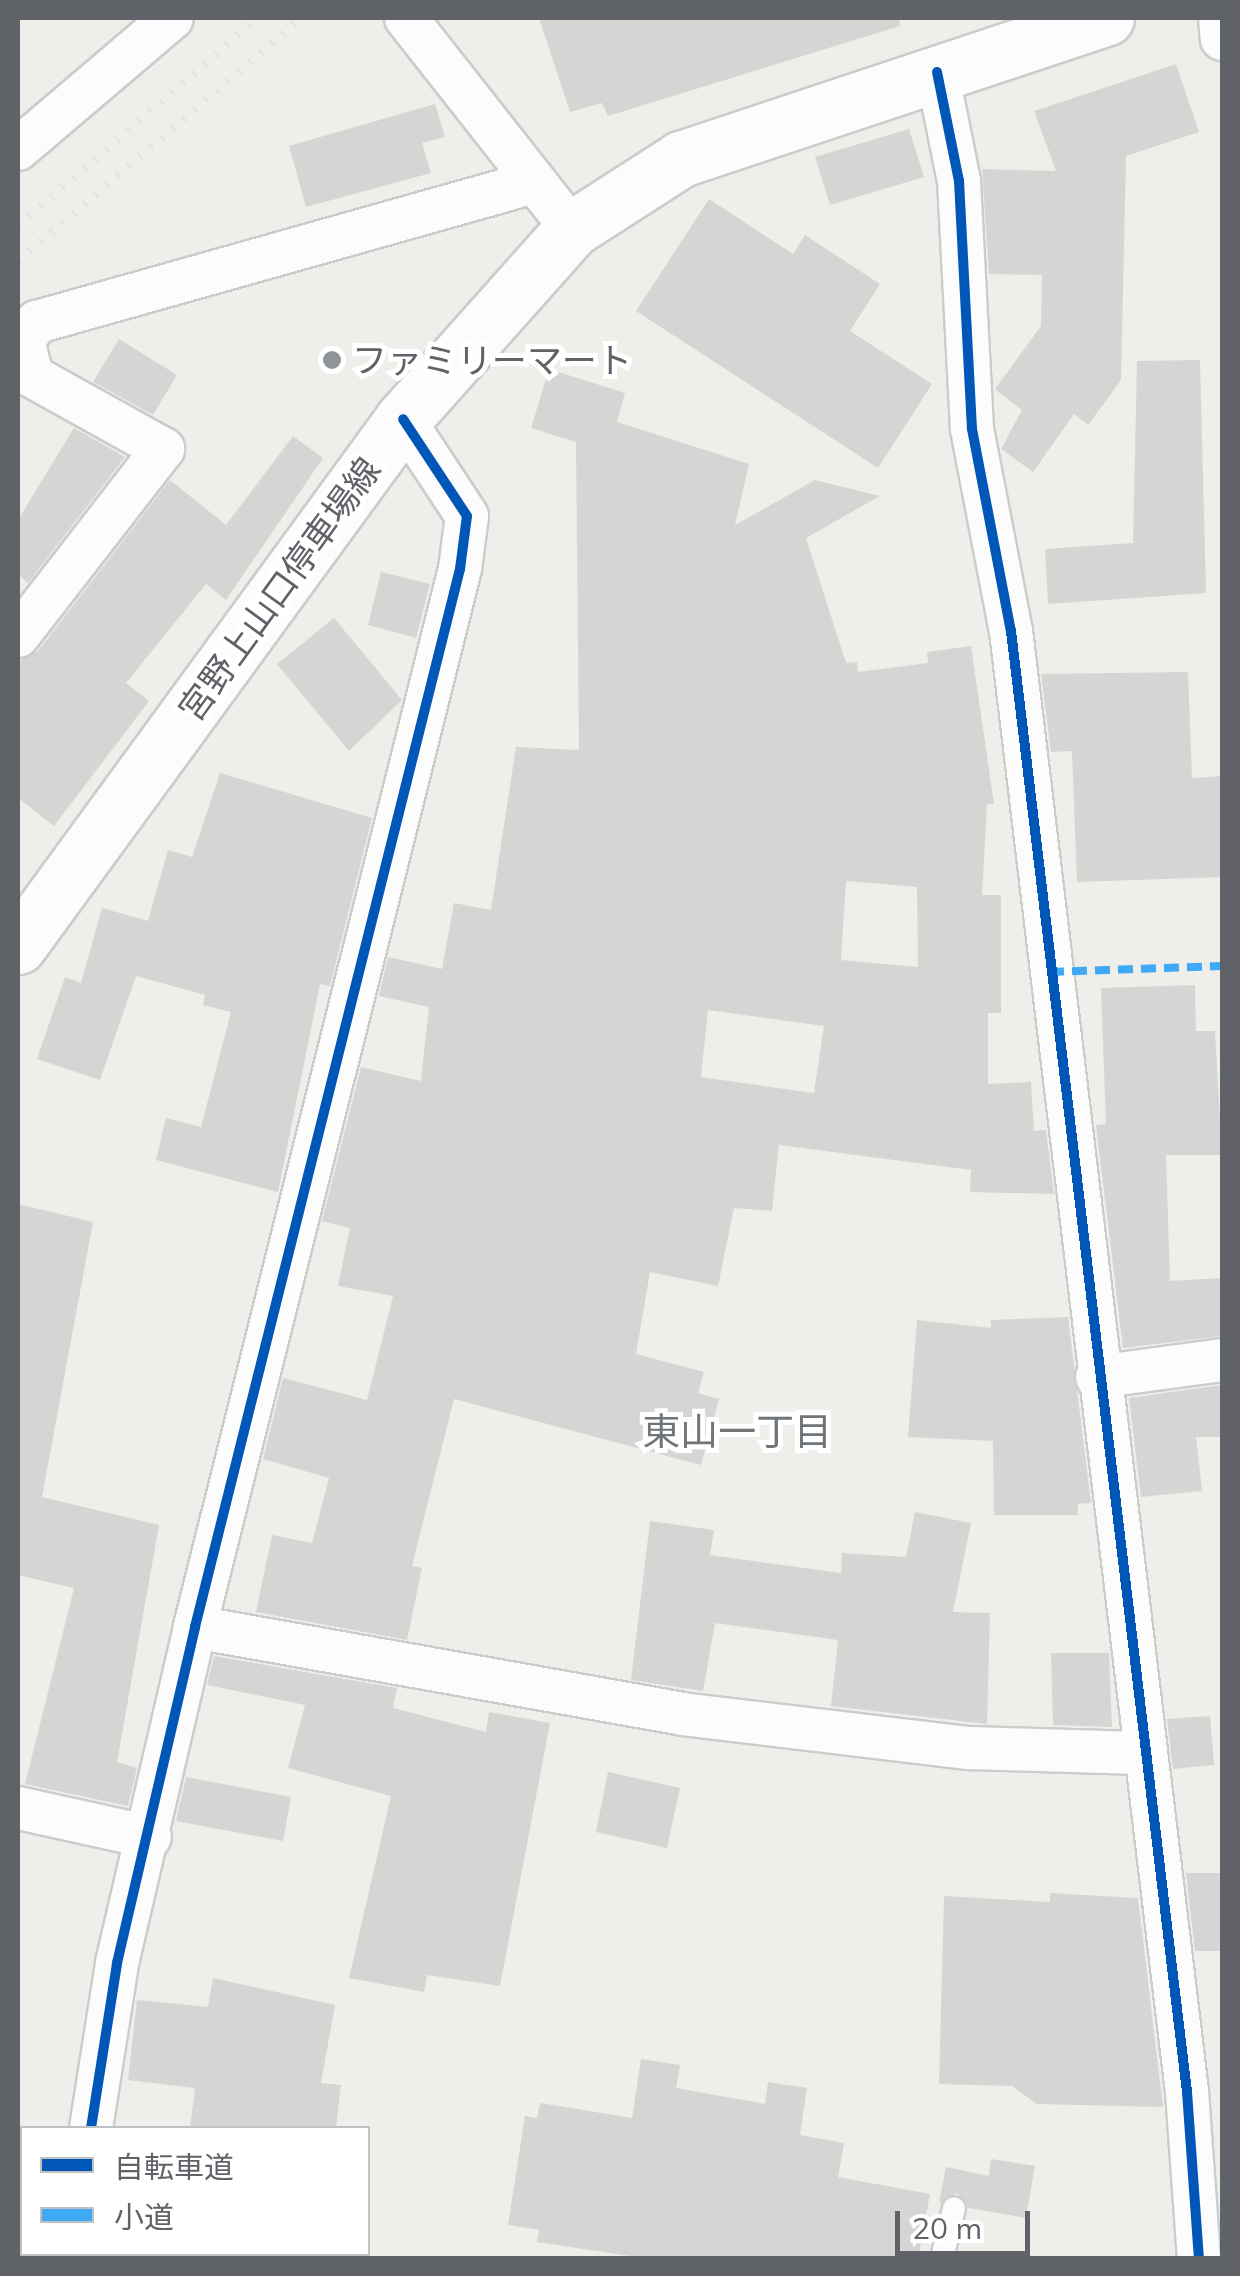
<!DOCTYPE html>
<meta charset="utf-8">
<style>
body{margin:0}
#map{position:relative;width:1240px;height:2276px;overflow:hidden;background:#efeeea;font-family:Mulish,"Noto Sans JP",sans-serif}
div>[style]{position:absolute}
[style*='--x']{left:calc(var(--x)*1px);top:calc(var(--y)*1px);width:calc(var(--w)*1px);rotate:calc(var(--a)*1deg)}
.building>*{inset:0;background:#d6d5d3}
.roads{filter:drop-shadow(2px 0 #cbcccc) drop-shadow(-2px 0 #cbcccc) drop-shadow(0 2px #cbcccc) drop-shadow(0 -2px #cbcccc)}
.lane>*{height:22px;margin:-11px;padding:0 11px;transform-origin:11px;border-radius:11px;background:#fdfcfc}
.street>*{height:42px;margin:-21px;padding:0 21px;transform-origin:21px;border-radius:21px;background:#fdfcfc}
.secondary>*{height:55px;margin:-27.5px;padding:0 27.5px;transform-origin:27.5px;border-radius:27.5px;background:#fdfcfc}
.rail>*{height:8px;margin-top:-4px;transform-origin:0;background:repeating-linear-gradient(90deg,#e4e4e4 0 2.5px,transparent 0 14.5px)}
.quiet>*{height:8px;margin-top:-4px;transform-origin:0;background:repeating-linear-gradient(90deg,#3fa9f5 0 15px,transparent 0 23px)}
.cycleway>*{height:10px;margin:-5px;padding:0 5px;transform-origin:5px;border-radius:5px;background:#0057b8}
.dots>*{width:28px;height:28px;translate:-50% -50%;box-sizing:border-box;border:5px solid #fff;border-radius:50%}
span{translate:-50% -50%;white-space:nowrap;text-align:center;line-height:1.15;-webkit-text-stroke:10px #fff;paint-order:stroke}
.poi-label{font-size:35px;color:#5f6368}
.left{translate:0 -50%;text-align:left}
.street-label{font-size:35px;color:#5f6368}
.neighbourhood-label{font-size:38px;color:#70757a}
.frame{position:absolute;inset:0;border:20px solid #5f6368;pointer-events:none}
.legend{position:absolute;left:20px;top:2126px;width:350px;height:130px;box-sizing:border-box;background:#fff;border:2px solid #bfc1c3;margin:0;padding:12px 18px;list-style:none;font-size:30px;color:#5f6368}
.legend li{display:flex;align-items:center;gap:20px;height:50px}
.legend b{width:50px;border:2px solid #bfc1c3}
.scale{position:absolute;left:895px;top:2211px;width:135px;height:45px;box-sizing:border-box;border:5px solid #5f6368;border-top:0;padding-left:12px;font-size:30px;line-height:35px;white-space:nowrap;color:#5f6368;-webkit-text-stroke:8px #fff;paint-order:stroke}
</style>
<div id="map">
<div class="building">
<div style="clip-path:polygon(539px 18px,899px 18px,900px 26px,608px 116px,602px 103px,570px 112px)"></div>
<div style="clip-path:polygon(1176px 64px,1199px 132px,1126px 156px,1121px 380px,1088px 425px,1074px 414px,1033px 472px,1001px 449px,1022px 410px,995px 389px,1041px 326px,1042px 275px,989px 274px,982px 169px,1056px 171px,1034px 111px)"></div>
<div style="clip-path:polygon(435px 104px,445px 137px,422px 143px,431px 173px,306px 207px,289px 146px)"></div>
<div style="clip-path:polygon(909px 129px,924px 177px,830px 205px,815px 157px)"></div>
<div style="clip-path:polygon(709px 199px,793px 254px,805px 235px,880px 284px,850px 331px,932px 384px,878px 468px,636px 311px)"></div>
<div style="clip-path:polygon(119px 339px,177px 375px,153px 415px,93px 382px)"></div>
<div style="clip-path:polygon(1200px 360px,1206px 593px,1048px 604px,1045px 549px,1133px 543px,1137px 361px)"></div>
<div style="clip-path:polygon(evenodd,549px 369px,625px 393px,617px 422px,749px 464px,735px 525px,815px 480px,880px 496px,806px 538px,846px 663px,857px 662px,858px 672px,928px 663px,927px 652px,971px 646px,994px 804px,987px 804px,982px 895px,1001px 895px,1001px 1013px,988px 1013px,988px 1084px,1031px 1082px,1034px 1131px,1046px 1130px,1054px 1194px,970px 1192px,971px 1170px,779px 1145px,772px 1211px,734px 1208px,718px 1286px,650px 1272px,636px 1354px,704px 1372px,698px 1393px,719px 1399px,701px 1465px,454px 1399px,412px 1566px,422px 1568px,407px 1640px,256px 1612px,272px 1535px,312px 1543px,329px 1478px,263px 1459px,283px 1378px,367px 1400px,393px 1296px,338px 1286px,350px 1228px,322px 1221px,361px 1067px,421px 1081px,429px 1007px,379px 996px,388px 957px,442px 969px,454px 903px,491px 910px,516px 747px,579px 750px,576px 442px,531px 428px,549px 369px,846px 881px,917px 887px,918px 967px,841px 960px,846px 881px,549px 369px,708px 1010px,824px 1026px,814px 1093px,701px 1077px,708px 1010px)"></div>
<div style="clip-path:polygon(74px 428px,125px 457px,28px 583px,18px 574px,18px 520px)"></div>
<div style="clip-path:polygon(293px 436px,323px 458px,226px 600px,206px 584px,126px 683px,149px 701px,54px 826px,18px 798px,18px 661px,38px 651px,170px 480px,226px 525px)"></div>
<div style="clip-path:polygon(381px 572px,430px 584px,416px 638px,368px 625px)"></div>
<div style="clip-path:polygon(334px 618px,402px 700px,349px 751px,277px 664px)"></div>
<div style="clip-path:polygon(1188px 672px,1192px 778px,1222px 776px,1222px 877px,1077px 882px,1072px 751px,1051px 752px,1041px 674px)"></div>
<div style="clip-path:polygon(220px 773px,372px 818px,330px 986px,320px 984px,278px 1192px,156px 1160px,166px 1118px,201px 1127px,231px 1012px,203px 1005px,205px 995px,136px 976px,100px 1080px,37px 1059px,65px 977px,81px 983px,102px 908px,148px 921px,168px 850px,192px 857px)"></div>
<div style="clip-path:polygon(1195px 985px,1196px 1031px,1215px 1031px,1222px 1155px,1166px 1155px,1170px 1281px,1222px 1278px,1222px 1336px,1123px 1348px,1096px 1125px,1106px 1124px,1101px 988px)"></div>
<div style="clip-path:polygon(18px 1204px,93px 1222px,42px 1497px,159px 1525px,117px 1762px,137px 1768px,128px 1806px,25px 1784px,74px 1588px,18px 1575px)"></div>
<div style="clip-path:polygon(1068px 1317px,1091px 1503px,1078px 1504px,1078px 1515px,994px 1515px,993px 1441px,908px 1437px,917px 1320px,991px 1328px,991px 1320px)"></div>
<div style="clip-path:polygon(1222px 1385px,1222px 1437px,1196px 1437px,1202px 1491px,1141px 1497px,1129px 1398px)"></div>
<div style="clip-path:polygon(915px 1512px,971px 1523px,953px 1612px,990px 1613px,987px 1724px,831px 1706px,838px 1640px,715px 1623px,703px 1691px,631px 1680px,650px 1521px,714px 1530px,710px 1555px,841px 1573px,842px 1553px,906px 1557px)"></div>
<div style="clip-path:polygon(1051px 1653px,1109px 1653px,1112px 1727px,1053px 1725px)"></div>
<div style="clip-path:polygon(214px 1656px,397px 1688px,393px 1708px,486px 1732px,489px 1712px,550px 1723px,500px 1986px,427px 1975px,424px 1992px,349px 1978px,391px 1796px,288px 1768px,305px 1705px,207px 1685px)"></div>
<div style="clip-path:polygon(1210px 1716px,1214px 1765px,1173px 1769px,1167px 1719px)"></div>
<div style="clip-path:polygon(608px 1772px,680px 1788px,667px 1848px,596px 1832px)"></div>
<div style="clip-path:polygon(186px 1777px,291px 1797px,283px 1841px,176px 1821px)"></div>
<div style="clip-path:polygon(1186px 1873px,1222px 1873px,1222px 1951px,1195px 1951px)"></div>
<div style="clip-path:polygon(1050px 1893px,1138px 1898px,1163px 2107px,1037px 2104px,1012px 2086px,939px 2084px,944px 1896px,1050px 1902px)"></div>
<div style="clip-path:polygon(213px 1978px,335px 2005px,321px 2083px,341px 2085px,336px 2128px,190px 2128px,195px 2088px,128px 2080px,137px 2000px,208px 2007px)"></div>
<div style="clip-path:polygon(641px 2059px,680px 2065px,676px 2088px,765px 2104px,768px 2082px,807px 2088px,800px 2135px,844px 2143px,838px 2177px,930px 2194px,918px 2258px,643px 2258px,537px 2242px,539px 2230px,508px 2225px,525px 2116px,537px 2118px,540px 2103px,632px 2118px)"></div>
<div style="clip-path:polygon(991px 2159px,1035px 2166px,1026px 2218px,969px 2208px,957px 2193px,939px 2203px,946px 2167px,989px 2176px)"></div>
</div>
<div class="roads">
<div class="lane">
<div style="--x:942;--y:2258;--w:51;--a:-76.5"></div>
</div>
<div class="street">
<div style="--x:406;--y:18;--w:268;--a:51.8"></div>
<div style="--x:1220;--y:18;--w:21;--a:85"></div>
<div style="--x:937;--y:72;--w:111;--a:78.6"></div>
<div style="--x:959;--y:181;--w:248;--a:87"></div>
<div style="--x:972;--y:429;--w:206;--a:79.1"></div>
<div style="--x:1011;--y:631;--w:1472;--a:83.13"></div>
<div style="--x:1187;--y:2092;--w:166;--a:85.9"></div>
<div style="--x:18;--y:149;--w:202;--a:-40.4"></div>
<div style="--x:18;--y:636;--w:237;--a:-52.2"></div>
<div style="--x:163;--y:449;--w:150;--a:-150.9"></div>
<div style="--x:32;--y:376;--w:36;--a:-104"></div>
<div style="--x:23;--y:341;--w:24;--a:-54"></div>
<div style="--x:37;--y:322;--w:516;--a:-15.73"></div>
<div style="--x:1097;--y:1377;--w:126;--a:-7.7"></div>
<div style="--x:195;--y:1627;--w:495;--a:10.1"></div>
<div style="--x:682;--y:1714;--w:289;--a:6.8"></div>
<div style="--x:969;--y:1748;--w:171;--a:1.7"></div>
<div style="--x:18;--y:1808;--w:135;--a:12.4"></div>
<div style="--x:91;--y:2128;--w:167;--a:-81"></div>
<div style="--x:117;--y:1963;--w:345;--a:-76.9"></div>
<div style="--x:195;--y:1627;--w:1091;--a:-75.94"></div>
<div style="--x:460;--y:569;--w:53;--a:-82.5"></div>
<div style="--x:467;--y:516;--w:116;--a:-123.4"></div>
<div style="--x:70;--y:2258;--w:4;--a:-76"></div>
</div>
<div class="secondary">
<div style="--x:18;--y:946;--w:653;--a:-53.85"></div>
<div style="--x:403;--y:419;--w:254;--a:-48.3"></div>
<div style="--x:572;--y:229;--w:130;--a:-32.7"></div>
<div style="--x:681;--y:159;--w:448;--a:-18.4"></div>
</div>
</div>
<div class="rail">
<div style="--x:18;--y:226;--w:318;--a:-40.9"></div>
<div style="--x:18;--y:261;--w:374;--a:-40.6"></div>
</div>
<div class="quiet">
<div style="--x:1049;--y:972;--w:173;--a:-2"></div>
</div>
<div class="cycleway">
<div style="--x:937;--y:72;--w:111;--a:78.6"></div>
<div style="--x:959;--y:181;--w:248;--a:87"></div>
<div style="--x:972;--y:429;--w:206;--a:79.1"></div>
<div style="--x:1011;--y:631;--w:1472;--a:83.13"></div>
<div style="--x:1187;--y:2092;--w:166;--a:85.9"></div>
<div style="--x:91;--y:2128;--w:167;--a:-81"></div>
<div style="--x:117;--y:1963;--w:345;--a:-76.9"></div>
<div style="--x:195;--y:1627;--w:1091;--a:-75.94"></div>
<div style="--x:460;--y:569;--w:53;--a:-82.5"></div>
<div style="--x:467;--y:516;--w:116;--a:-123.4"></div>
</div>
<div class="dots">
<div style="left:332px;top:360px;background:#919496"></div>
</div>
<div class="poi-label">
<span class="left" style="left:352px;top:360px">ファミリーマート</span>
</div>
<div class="street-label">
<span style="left:279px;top:589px;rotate:-54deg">宮野上山口停車場線</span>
</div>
<div class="neighbourhood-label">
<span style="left:737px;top:1432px">東山一丁目</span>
</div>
<div class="frame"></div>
<ul class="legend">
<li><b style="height:12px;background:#0057b8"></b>自転車道</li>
<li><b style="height:12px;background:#3fa9f5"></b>小道</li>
</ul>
<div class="scale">20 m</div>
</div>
